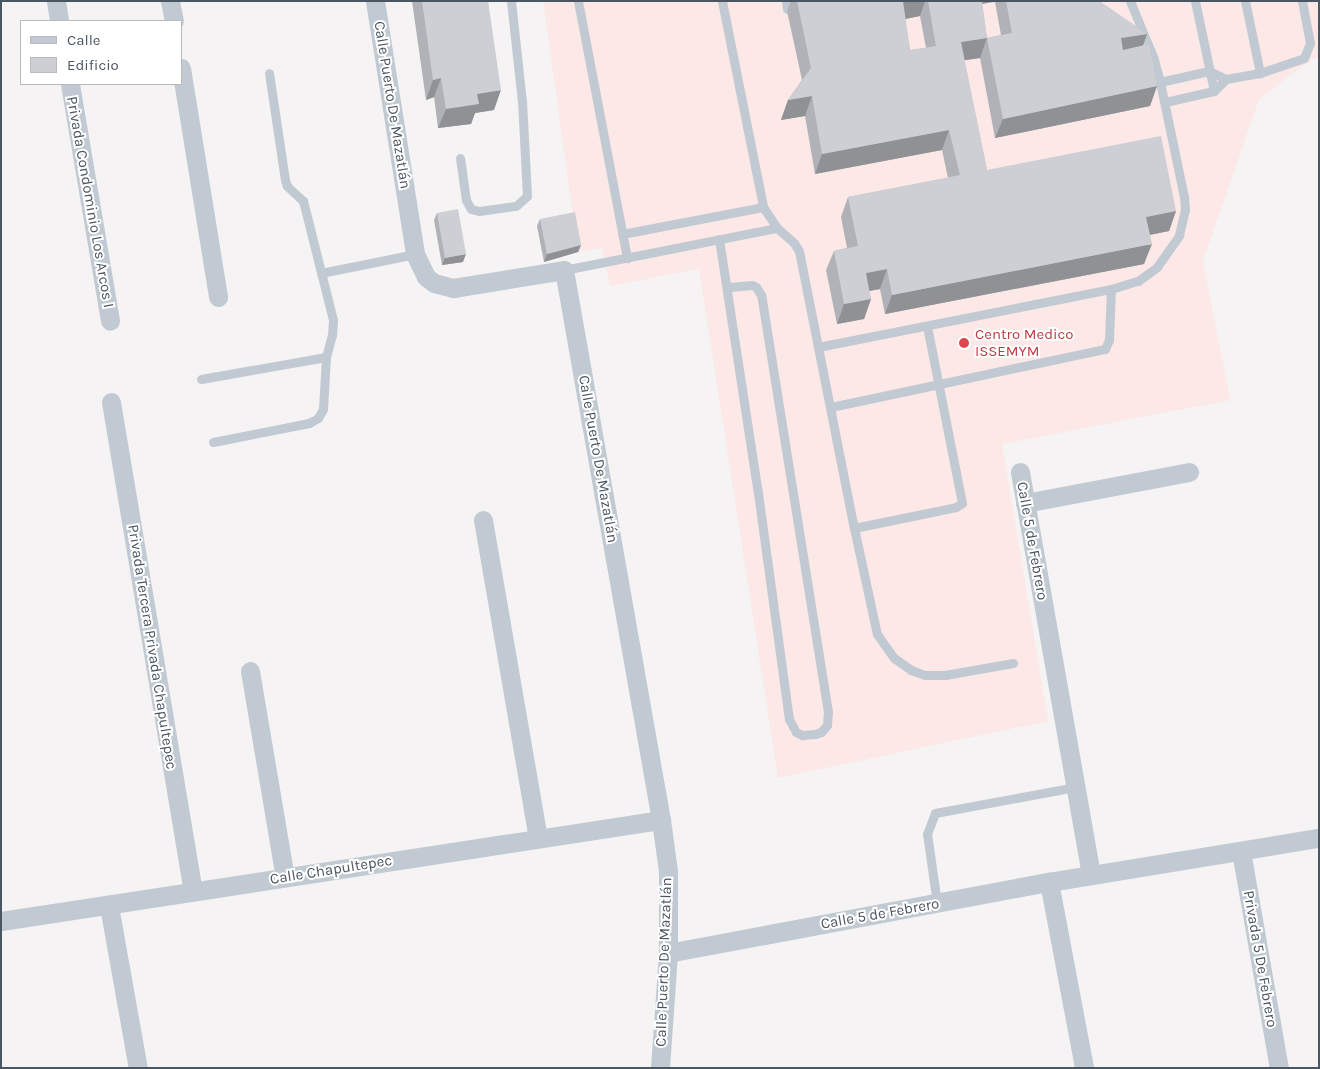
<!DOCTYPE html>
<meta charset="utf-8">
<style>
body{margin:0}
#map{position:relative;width:1320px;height:1069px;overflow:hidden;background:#f5f3f3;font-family:Karla,sans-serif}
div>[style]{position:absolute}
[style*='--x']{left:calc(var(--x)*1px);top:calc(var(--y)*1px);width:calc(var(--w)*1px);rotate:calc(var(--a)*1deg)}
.medical>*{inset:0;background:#fce8e6}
.lane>*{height:9px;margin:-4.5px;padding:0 4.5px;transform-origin:4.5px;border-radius:4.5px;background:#c1cad2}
.street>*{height:19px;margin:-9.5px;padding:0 9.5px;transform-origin:9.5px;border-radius:9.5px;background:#c1cad2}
.wall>*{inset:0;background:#b0b2b7}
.shaded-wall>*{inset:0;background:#909195}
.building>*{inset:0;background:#cdcfd5}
.dots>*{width:14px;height:14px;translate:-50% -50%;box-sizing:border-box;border:2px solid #fff;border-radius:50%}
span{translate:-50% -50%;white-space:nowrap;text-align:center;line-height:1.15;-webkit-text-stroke:4px #fff;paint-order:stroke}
.street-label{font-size:15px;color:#4a5661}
.health-label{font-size:15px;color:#be3a42}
.left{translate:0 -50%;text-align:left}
.frame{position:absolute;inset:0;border:2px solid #4a5661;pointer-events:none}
.legend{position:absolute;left:20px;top:20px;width:162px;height:65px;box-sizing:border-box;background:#fff;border:1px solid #b7bbc0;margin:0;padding:6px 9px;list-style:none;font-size:15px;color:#4a5661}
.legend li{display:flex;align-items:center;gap:10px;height:25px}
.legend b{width:25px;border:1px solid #b7bbc0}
</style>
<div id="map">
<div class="medical">
<div style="clip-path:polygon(543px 1px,1319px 1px,1319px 58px,1314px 58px,1259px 99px,1203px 261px,1230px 400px,1002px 444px,1048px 721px,778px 778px,699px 269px,610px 286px,602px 248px,578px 252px)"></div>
</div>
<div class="lane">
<div style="--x:578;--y:1;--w:262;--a:79.2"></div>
<div style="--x:722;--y:1;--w:210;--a:78.7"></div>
<div style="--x:763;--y:207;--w:25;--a:56"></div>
<div style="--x:777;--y:228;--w:23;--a:41"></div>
<div style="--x:794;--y:243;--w:9;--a:58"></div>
<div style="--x:799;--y:251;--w:282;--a:78.8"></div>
<div style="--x:854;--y:528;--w:108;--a:77.8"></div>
<div style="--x:877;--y:634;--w:29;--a:55"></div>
<div style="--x:894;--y:658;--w:21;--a:35"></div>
<div style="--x:911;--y:670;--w:15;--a:20"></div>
<div style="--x:925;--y:675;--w:20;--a:0"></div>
<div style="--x:945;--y:675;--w:69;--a:-10"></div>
<div style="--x:786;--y:1;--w:8;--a:83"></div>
<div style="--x:1195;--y:1;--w:92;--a:78.1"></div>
<div style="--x:1245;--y:1;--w:74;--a:78.2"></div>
<div style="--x:1160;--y:82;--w:50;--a:-12.7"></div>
<div style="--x:1209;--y:71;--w:19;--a:25"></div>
<div style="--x:1226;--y:79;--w:35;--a:-10"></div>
<div style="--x:1260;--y:73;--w:46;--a:-18.8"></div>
<div style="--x:1304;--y:58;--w:16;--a:-68"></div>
<div style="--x:1310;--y:43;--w:43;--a:-100.8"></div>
<div style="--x:1165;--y:102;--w:50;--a:-12.7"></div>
<div style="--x:1214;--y:91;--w:17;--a:-45"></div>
<div style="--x:460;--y:158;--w:42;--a:81.9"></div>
<div style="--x:466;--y:200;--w:10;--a:61"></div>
<div style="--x:471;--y:209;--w:8;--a:14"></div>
<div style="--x:479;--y:211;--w:37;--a:-8"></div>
<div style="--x:516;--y:206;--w:15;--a:-42"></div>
<div style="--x:527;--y:196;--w:94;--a:-93"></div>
<div style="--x:522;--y:102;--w:102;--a:-96.2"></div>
<div style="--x:622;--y:234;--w:144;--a:-10.8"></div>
<div style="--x:719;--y:239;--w:257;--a:81.3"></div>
<div style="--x:758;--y:493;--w:228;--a:82.2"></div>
<div style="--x:789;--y:719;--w:15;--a:62"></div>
<div style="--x:796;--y:732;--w:7;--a:27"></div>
<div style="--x:802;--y:735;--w:13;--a:-4"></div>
<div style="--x:815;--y:734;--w:6;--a:-18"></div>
<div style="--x:821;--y:732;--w:9;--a:-49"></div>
<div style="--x:827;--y:725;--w:13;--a:-86"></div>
<div style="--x:828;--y:712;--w:422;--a:-99.1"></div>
<div style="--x:761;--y:295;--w:9;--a:-122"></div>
<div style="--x:756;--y:287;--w:4;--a:-153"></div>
<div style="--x:752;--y:285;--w:25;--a:175"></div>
<div style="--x:564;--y:270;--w:217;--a:-11.2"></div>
<div style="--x:321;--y:273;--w:96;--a:-11.4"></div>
<div style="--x:818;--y:347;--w:299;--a:-11.2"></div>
<div style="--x:1111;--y:289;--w:28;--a:-17"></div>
<div style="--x:1138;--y:281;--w:24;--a:-36"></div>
<div style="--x:1157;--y:267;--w:39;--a:-55"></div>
<div style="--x:1179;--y:235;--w:26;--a:-77"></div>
<div style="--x:1185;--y:210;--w:13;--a:-94"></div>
<div style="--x:1184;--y:197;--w:117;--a:-101.8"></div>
<div style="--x:1160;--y:82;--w:24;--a:-105"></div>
<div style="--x:1154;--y:59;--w:63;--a:-112.5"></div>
<div style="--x:201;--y:379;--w:127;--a:-10"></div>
<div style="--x:831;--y:407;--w:280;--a:-12"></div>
<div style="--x:1105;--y:349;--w:10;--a:-66"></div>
<div style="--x:1109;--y:340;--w:51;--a:-87.8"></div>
<div style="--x:213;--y:442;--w:98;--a:-11.2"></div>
<div style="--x:309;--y:423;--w:10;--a:-29"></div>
<div style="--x:318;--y:418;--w:10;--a:-61"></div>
<div style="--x:323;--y:409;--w:52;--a:-86.7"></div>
<div style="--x:326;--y:357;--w:23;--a:-75"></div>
<div style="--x:332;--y:335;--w:15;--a:-86"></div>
<div style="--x:333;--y:320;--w:123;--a:-104.1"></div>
<div style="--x:303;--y:201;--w:22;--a:-137"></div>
<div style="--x:287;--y:186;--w:6;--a:-108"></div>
<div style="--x:285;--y:180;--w:108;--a:-98.5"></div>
<div style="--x:854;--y:528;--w:104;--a:-11.6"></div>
<div style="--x:956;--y:507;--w:7;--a:-34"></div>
<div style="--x:962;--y:503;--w:179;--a:-101.2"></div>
<div style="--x:937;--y:903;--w:70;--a:-98.2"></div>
<div style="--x:927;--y:834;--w:22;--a:-69"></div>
<div style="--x:935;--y:813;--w:142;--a:-10.5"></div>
</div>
<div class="street">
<div style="--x:56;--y:1;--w:20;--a:81"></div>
<div style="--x:170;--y:1;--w:20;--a:79"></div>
<div style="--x:375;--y:1;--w:256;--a:81"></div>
<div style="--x:415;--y:254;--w:25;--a:64"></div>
<div style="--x:426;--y:277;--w:10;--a:37"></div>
<div style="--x:434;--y:283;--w:20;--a:15"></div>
<div style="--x:453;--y:288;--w:112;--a:-9.2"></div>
<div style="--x:564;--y:270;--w:558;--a:80"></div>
<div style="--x:661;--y:820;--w:51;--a:82.2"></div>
<div style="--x:668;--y:871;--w:82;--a:90"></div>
<div style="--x:668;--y:953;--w:115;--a:94"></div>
<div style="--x:181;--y:68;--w:232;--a:80.8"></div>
<div style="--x:70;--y:84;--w:240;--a:80.4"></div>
<div style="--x:111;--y:402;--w:496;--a:80.5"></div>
<div style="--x:1020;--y:472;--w:409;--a:80"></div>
<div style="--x:1025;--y:503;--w:167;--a:-10.7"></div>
<div style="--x:483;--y:520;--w:323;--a:80.2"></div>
<div style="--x:250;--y:671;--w:209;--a:80.4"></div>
<div style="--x:1241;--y:851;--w:220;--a:80.1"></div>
<div style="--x:1049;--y:882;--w:189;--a:79.3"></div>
<div style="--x:109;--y:906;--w:165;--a:79.9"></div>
<div style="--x:1;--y:921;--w:668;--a:-8.7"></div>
<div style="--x:668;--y:953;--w:388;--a:-10.6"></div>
<div style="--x:1049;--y:882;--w:274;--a:-9.3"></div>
</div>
<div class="wall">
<div style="clip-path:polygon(412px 1px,488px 1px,494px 110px,475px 113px,471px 124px,438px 128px,434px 97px,426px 100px)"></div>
<div style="clip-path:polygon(evenodd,791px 1px,1099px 1px,1147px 34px,1143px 46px,1157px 86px,1150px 106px,995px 138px,980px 58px,964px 60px,987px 170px,1176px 211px,1169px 231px,1150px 235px,1144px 264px,885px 314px,880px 289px,869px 291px,871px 299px,864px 319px,837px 324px,826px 270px,834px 251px,847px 248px,841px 217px,848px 197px,948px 178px,942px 150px,815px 174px,805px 116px,781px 120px,788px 100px,802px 80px,787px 11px,791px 1px,995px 2px,1001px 35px,987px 38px,982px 4px,995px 2px,791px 1px,920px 16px,926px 48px,910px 50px,905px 19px,920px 16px)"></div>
<div style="clip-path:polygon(437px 213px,463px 262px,442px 265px,434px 220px)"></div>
<div style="clip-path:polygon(540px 219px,581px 245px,578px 252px,544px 262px,537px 226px)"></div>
</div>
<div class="shaded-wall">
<div style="clip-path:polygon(902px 1px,925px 1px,920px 16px,895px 21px)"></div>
<div style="clip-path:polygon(974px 1px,995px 1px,972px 6px)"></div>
<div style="clip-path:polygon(1147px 34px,1140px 54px,1113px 58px,1121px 38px)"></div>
<div style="clip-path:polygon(987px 38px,980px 58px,953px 62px,961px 42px)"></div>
<div style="clip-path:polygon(441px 78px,434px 97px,426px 100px,433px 80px)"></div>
<div style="clip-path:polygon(1157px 86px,1150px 106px,995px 138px,1003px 119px)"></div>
<div style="clip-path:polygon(501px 90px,494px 110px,475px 113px,471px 124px,438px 128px,446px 109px,477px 94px)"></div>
<div style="clip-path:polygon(812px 96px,805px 116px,781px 120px,788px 100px)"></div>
<div style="clip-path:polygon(949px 130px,942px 150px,815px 174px,822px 154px)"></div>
<div style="clip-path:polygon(1176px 211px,1169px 231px,1139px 237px,1146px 217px)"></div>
<div style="clip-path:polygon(1152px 244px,1144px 264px,885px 314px,892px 295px)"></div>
<div style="clip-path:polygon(581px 245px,578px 252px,544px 262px,547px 254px)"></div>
<div style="clip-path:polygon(466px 254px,463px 262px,442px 265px,445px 258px)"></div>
<div style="clip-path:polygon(887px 269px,880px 289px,858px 293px,866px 273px)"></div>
<div style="clip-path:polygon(871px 299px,864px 319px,837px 324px,844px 304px)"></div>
</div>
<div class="building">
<div style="clip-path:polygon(422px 1px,488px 1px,501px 90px,477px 94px,479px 104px,446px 109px,441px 78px,433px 80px)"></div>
<div style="clip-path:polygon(797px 1px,903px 1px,910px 50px,936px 46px,928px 1px,982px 1px,987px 38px,1012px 33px,1006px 1px,1099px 1px,1147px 34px,1121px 38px,1123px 50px,1149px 44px,1157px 86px,1003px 119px,987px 38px,961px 42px,987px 170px,1161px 136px,1176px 211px,1146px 217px,1152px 244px,892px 295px,887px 269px,866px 273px,871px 299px,844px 304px,834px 251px,858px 246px,848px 197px,960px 175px,949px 130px,822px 154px,812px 96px,788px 100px,811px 68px)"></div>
<div style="clip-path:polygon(458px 209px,466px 254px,445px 258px,437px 213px)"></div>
<div style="clip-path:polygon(575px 212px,581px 245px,547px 254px,540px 219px)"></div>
</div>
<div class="dots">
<div style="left:964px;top:343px;background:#e0444e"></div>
</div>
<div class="street-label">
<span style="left:392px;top:105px;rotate:81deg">Calle Puerto De Mazatlán</span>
<span style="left:90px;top:202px;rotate:80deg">Privada Condominio Los Arcos I</span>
<span style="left:598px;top:459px;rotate:80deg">Calle Puerto De Mazatlán</span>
<span style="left:1032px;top:541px;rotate:80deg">Calle 5 de Febrero</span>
<span style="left:152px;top:647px;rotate:81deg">Privada Tercera Privada Chapultepec</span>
<span style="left:331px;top:870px;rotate:-9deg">Calle Chapultepec</span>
<span style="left:880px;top:914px;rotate:-10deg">Calle 5 de Febrero</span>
<span style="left:1260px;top:959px;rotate:80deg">Privada 5 De Febrero</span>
<span style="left:664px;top:962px;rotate:-88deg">Calle Puerto De Mazatlán</span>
</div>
<div class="health-label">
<span class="left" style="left:975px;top:343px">Centro Medico<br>ISSEMYM</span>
</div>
<div class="frame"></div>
<ul class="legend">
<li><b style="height:6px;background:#c1cad2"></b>Calle</li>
<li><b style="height:14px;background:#cdcfd5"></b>Edificio</li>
</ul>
</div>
